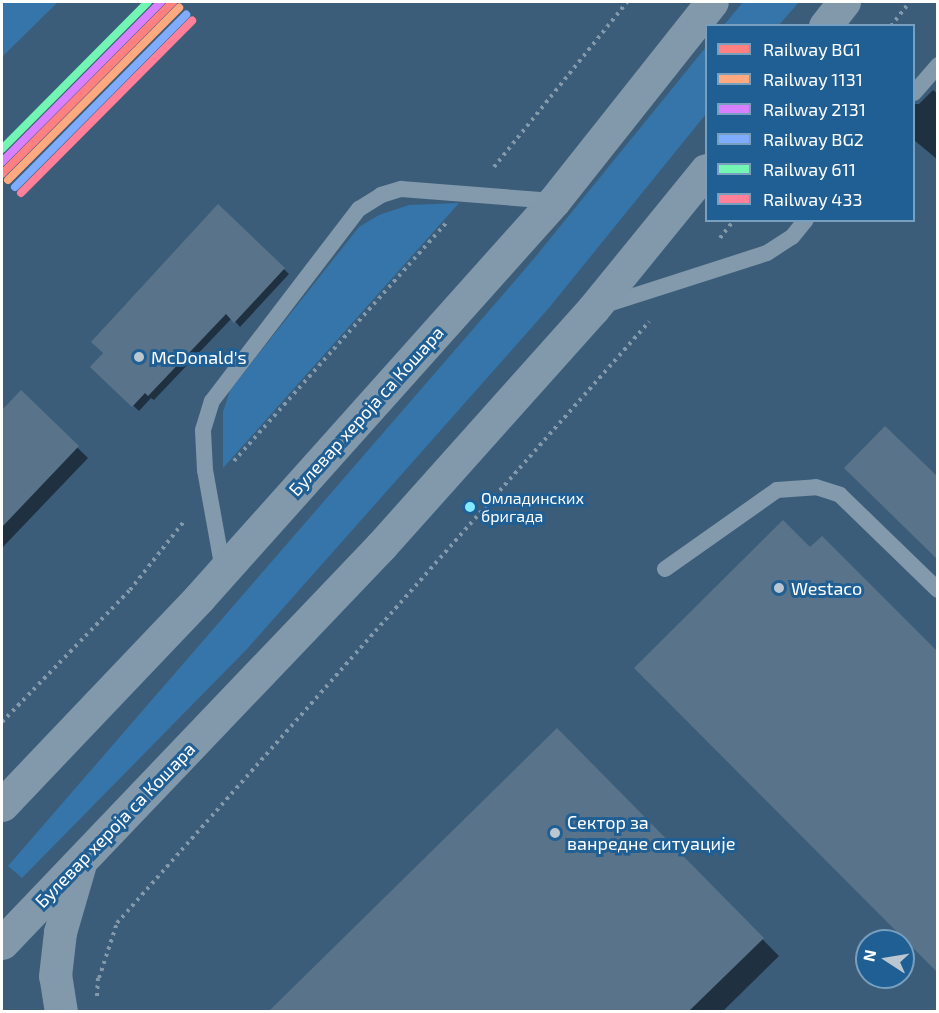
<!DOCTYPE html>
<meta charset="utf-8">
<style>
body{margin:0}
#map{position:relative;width:939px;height:1013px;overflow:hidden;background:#3b5d79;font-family:"Exo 2",sans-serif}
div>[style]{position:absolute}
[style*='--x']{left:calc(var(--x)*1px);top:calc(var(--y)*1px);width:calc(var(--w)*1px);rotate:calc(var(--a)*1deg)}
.green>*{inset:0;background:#3575aa}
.shadow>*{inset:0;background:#0007}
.building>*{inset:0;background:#59748a}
.path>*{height:4px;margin-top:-2px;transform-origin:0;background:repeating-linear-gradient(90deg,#8399ac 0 3px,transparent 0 7.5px)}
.service>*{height:16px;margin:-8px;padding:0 8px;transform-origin:8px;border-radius:8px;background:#8399ac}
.primary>*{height:33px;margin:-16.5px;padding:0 16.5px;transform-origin:16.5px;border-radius:16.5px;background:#8298ab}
.rail-1>*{height:8px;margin:-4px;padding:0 4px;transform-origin:4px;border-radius:4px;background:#ff8080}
.rail-2>*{height:8px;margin:-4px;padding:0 4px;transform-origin:4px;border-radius:4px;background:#ffa980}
.rail-3>*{height:8px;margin:-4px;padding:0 4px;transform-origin:4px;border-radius:4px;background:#d880ff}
.rail-4>*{height:8px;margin:-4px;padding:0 4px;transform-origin:4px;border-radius:4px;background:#80acff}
.rail-5>*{height:8px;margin:-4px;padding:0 4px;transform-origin:4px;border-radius:4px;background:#73f6b3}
.rail-6>*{height:8px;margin:-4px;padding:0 4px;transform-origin:4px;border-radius:4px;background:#ff8098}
.dots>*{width:16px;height:16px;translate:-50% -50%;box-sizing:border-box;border:3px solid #205f94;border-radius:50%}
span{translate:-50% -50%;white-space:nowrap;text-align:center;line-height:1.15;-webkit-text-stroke:6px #205f94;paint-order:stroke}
.bus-label{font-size:16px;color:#fff}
.left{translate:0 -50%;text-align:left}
.poi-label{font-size:18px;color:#fff}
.street-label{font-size:18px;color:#fff}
.frame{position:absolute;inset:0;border:3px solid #fff;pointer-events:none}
.legend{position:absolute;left:705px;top:24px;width:210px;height:198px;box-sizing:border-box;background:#205f94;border:2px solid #799fbf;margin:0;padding:8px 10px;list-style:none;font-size:18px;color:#fff}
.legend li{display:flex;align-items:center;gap:12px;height:30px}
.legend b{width:30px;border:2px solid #799fbf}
.north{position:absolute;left:855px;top:929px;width:60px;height:60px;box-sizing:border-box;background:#205f94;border:2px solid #799fbf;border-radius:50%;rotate:282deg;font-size:16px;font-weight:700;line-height:24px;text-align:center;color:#fff}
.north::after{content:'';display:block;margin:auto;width:21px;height:27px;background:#bac6d0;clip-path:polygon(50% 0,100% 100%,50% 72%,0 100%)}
</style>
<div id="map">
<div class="green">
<div style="clip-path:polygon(2px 2px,58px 2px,2px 57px)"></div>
<div style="clip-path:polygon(743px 2px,799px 2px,779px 25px,724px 25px)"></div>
<div style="clip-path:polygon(706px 47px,706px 114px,548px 309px,247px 649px,22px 878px,8px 866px,532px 261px)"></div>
<div style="clip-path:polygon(459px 203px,223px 468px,223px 412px,230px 390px,359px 227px,379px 215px,409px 205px)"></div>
</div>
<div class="shadow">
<div style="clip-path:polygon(933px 90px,938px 94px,938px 160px,914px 140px,914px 104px,919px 104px)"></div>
<div style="clip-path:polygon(218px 207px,289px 274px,240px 327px,232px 318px,154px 400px,151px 398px,139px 411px,92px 367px)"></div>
<div style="clip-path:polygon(21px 392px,88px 458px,2px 548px,2px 412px)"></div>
<div style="clip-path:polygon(557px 730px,779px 956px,722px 1012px,271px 1012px)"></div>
</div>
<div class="building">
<div style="clip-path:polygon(218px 204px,285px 268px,234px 323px,226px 314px,148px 396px,145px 393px,132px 407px,90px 367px,103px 353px,91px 342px)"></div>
<div style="clip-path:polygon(21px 390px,79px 446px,2px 527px,2px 410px)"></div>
<div style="clip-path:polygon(885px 426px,938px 477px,938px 560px,844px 468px)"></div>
<div style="clip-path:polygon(783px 520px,810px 547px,822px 536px,938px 652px,938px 973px,634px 668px)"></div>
<div style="clip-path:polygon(557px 728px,764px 938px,689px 1011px,269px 1011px)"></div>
</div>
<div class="path">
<div style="--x:891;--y:26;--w:31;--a:-52"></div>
<div style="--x:494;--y:167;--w:212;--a:-51.1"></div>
<div style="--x:720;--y:238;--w:23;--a:-52"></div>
<div style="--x:234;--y:461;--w:322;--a:-48.3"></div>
<div style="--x:2;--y:722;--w:184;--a:-45.9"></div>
<div style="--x:130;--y:590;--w:89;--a:-51.8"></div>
<div style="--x:99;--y:978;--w:58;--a:-71.9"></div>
<div style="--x:117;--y:923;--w:803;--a:-48.49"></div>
<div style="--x:97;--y:996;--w:18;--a:-87"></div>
</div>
<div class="service">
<div style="--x:914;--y:93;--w:37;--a:-49"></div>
<div style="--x:602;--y:306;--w:173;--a:-17.8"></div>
<div style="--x:767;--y:253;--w:30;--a:-33"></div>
<div style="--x:792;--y:237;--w:22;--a:-51"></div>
<div style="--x:665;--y:569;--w:137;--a:-35.2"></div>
<div style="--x:777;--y:490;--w:39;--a:-4"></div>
<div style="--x:816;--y:487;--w:25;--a:18"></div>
<div style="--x:840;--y:495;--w:136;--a:44.1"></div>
<div style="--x:223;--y:570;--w:102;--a:-100.2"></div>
<div style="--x:205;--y:470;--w:40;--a:-92.9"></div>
<div style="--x:203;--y:430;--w:30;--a:-73"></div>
<div style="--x:212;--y:401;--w:242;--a:-52.6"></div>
<div style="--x:359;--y:209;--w:26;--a:-32"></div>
<div style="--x:381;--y:195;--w:21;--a:-17"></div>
<div style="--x:401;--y:189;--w:153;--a:4.5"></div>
</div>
<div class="primary">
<div style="--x:825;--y:26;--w:31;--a:-52"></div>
<div style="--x:2;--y:805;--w:286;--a:-46.4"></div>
<div style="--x:199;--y:598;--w:533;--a:-48.2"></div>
<div style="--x:554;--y:201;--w:254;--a:-51.6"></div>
<div style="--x:2;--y:943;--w:549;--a:-46.33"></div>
<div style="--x:381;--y:546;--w:318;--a:-48.2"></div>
<div style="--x:593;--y:309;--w:179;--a:-50.9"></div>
<div style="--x:61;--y:1012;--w:36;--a:-99"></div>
<div style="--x:55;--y:976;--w:44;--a:-83.5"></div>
<div style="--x:60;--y:932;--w:68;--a:-73.7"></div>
</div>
<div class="rail-1">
<div style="--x:2;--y:174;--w:243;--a:-45.2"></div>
</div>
<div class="rail-2">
<div style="--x:8;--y:180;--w:243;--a:-45.2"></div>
</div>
<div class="rail-3">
<div style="--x:2;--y:162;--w:226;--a:-45.2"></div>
</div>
<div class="rail-4">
<div style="--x:15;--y:187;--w:243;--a:-45.2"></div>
</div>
<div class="rail-5">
<div style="--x:2;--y:149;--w:207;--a:-45.2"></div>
</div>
<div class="rail-6">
<div style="--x:21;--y:193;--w:243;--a:-45.2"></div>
</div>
<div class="dots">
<div style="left:139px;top:357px;background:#bac6d0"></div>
<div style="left:470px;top:507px;background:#80e8ff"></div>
<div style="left:779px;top:588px;background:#bac6d0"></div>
<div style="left:555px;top:833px;background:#bac6d0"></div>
</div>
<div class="bus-label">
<span class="left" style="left:481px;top:507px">Омладинских<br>бригада</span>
</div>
<div class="poi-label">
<span class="left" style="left:151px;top:357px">McDonald's</span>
<span class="left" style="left:791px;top:588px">Westaco</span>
<span class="left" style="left:567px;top:833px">Сектор за<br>ванредне ситуације</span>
</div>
<div class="street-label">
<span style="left:366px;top:411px;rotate:-48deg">Булевар хероја са Кошара</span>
<span style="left:115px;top:825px;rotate:-46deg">Булевар хероја са Кошара</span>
</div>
<div class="frame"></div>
<ul class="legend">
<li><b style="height:8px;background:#ff8080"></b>Railway BG1</li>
<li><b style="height:8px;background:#ffa980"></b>Railway 1131</li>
<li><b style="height:8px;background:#d880ff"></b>Railway 2131</li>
<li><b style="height:8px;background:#80acff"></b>Railway BG2</li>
<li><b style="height:8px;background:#73f6b3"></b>Railway 611</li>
<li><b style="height:8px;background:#ff8098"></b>Railway 433</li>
</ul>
<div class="north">N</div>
</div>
